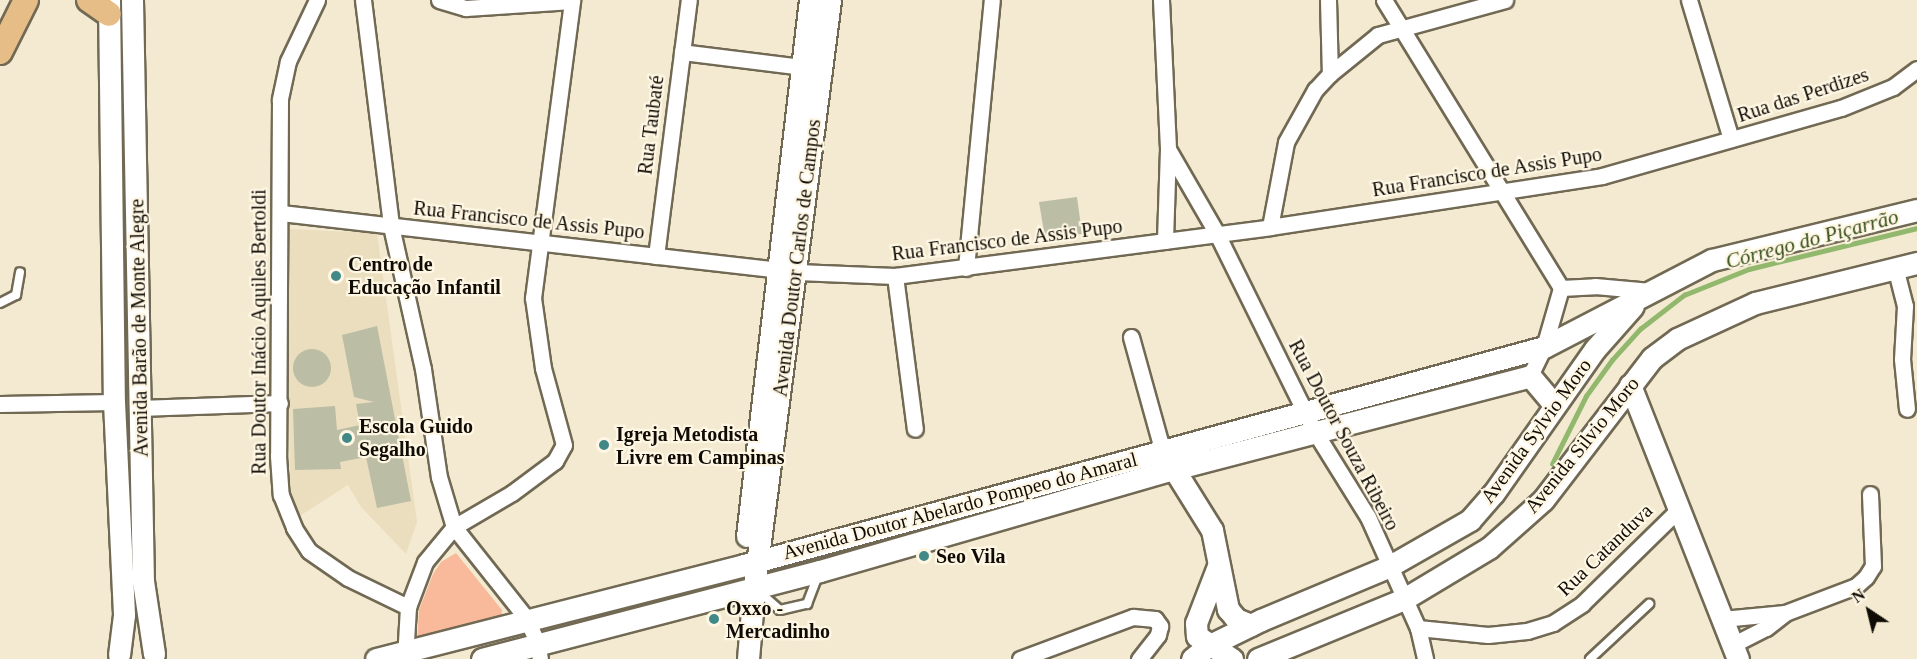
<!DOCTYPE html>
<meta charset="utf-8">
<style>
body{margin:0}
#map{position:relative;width:1917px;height:659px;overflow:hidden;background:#f3ead1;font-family:"Times New Roman",serif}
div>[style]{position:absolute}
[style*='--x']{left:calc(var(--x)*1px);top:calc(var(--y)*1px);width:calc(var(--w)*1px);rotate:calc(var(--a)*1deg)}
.built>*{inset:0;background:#eadebe}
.green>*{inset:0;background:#f9ba9b}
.stream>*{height:4.5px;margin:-2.25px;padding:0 2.25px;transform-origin:2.25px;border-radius:2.25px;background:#91b86d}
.building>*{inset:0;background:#bcbda5}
.round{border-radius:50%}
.roads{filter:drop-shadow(2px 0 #716953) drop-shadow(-2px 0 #716953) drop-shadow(0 2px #716953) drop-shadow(0 -2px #716953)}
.lane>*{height:8px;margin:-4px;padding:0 4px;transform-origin:4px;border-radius:4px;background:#fff}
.street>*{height:15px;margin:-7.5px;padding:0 7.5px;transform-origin:7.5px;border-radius:7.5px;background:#fff}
.secondary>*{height:21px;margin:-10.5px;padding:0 10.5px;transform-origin:10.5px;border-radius:10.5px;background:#fff}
.primary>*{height:24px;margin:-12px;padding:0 12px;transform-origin:12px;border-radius:12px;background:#e6bc87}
.dots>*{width:16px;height:16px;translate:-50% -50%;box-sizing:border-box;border:3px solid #fff7e4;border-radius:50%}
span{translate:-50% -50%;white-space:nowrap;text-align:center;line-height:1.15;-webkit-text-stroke:4.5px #fff7e4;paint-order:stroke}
.street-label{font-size:20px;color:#0f0c05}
.poi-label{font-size:20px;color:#0f0c05;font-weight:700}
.left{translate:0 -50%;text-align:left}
.water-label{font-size:21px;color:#354e19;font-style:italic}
.north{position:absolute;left:1839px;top:581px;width:60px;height:60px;-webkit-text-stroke:4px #fff7e4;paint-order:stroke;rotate:325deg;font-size:16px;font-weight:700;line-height:24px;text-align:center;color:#0f0c05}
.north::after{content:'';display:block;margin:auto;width:21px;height:27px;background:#0f0c05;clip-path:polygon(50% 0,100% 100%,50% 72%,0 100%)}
</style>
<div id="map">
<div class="built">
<div style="clip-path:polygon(288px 229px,377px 233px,417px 522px,406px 554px,361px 507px,348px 485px,298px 517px,290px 496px)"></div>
</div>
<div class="green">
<div style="clip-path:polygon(456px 553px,502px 610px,501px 621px,417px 645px,419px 610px,433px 574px,441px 562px)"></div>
</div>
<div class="stream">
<div style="--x:1552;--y:464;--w:76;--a:-63.4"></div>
<div style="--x:1586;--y:396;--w:44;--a:-54.2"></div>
<div style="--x:1612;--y:360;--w:42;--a:-47.9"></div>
<div style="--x:1640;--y:329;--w:56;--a:-37.7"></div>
<div style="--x:1684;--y:295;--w:70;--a:-21.8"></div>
<div style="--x:1749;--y:269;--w:173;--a:-13.7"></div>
</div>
<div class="building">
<div style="clip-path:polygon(1077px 197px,1082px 234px,1045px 238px,1039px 202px)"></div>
<div style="clip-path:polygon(377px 326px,411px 501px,377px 508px,366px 457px,340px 462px,341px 469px,295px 470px,293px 409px,335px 406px,337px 430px,360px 425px,356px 404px,374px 402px,354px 397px,342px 335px)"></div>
<div class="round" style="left:293px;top:349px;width:38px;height:38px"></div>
</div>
<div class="roads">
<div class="lane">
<div style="--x:0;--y:303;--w:18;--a:-27"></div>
<div style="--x:16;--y:295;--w:23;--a:-80"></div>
<div style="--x:757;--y:590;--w:30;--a:41"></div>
<div style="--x:780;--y:610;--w:28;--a:-13"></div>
<div style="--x:807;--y:604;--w:31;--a:-69"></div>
<div style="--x:1590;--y:659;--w:81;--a:-43"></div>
</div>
<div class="street">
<div style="--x:317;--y:0;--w:68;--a:115.4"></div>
<div style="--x:288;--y:61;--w:40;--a:102"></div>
<div style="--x:280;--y:100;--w:356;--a:90.3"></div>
<div style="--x:278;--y:456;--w:39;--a:86"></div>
<div style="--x:281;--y:495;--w:35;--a:68"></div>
<div style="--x:294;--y:528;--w:27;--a:57"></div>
<div style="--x:309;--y:551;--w:47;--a:34.7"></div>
<div style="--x:348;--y:578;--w:67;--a:25.8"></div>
<div style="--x:363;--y:0;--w:228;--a:82.9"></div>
<div style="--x:391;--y:226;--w:147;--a:77.4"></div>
<div style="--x:423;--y:369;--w:109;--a:81.6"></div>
<div style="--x:439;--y:477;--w:52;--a:73.3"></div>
<div style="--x:454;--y:527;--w:116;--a:51.6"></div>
<div style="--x:526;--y:618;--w:26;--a:65"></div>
<div style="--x:537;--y:642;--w:17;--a:80"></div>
<div style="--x:439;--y:0;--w:28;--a:17"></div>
<div style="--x:466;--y:8;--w:106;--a:-3.8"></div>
<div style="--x:1161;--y:0;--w:149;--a:87.3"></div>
<div style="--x:1168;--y:149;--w:92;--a:91.9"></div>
<div style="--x:1328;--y:0;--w:74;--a:88.5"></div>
<div style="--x:1384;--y:0;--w:338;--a:58.4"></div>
<div style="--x:1561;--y:288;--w:61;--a:106.1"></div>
<div style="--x:1544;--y:347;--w:32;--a:116"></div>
<div style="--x:1689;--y:0;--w:145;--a:73.2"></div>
<div style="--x:682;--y:52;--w:129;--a:7.1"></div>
<div style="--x:1168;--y:149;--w:98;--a:60"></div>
<div style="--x:1217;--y:234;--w:221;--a:63.7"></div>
<div style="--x:1315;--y:432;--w:100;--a:58.1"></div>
<div style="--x:1368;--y:517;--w:122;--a:65.8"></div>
<div style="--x:1418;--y:628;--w:32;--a:77"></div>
<div style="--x:281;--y:213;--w:519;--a:6.52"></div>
<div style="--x:797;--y:272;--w:98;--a:2.3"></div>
<div style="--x:895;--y:276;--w:378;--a:-7.4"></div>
<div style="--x:1270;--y:227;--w:336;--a:-8.7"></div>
<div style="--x:1602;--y:176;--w:248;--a:-15.9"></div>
<div style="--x:1841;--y:108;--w:56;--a:-22"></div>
<div style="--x:1893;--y:87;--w:30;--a:-37"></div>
<div style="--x:1270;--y:227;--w:86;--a:-79.3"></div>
<div style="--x:1286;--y:142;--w:60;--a:-60.9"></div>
<div style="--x:1315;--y:90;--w:22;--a:-47"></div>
<div style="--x:1330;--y:74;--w:62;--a:-39.1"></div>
<div style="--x:1378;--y:35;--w:132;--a:-15.4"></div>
<div style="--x:656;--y:256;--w:258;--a:-82.7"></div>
<div style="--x:1895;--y:267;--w:40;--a:75.6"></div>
<div style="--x:1905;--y:306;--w:53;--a:93.2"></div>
<div style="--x:1902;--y:359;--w:50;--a:84.3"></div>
<div style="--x:966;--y:268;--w:269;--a:-84.5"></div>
<div style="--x:895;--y:276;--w:154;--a:82.6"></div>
<div style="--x:1561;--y:288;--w:34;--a:-3"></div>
<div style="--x:1595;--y:286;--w:56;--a:5.1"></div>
<div style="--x:1131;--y:337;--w:119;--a:74.5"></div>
<div style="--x:0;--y:404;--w:114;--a:-1"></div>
<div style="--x:139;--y:408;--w:141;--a:-2"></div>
<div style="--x:1722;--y:619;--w:63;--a:-5.4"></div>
<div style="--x:1418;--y:628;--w:70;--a:5.7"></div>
<div style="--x:1488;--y:635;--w:39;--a:-6"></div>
<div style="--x:1527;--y:631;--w:27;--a:-17"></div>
<div style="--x:1553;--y:623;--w:35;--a:-33"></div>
<div style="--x:1582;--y:604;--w:134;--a:-44.4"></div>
<div style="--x:1732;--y:645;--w:38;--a:-27"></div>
<div style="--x:1766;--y:628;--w:24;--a:-38"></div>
<div style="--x:1785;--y:613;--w:76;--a:-20.8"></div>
<div style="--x:1856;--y:586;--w:13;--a:-42"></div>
<div style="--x:1866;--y:577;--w:13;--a:-58"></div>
<div style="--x:1873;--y:566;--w:72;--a:-92.4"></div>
<div style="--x:405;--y:659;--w:52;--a:-86.7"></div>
<div style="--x:408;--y:607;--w:48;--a:-69.3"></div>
<div style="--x:425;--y:562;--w:45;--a:-50.4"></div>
<div style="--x:454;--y:527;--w:67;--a:-30.4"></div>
<div style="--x:512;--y:493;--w:54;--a:-36.7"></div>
<div style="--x:555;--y:461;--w:18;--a:-61"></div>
<div style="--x:564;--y:445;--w:80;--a:-105.3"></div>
<div style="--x:543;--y:368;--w:71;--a:-98.1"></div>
<div style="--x:533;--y:298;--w:301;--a:-82.5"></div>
<div style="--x:1020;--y:659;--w:121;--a:-20.4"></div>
<div style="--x:1133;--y:617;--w:22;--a:5"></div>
<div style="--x:1155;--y:619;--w:9;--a:54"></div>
<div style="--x:1160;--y:626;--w:9;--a:103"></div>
<div style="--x:1158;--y:635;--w:31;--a:128"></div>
</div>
<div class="secondary">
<div style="--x:109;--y:0;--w:402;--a:89.3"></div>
<div style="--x:114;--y:402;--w:213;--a:87.3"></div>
<div style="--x:124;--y:615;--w:40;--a:97.1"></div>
<div style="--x:132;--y:0;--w:581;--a:88.92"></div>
<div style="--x:143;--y:581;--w:74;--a:81.4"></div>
<div style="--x:1630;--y:385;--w:295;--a:68.5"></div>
<div style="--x:1167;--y:458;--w:85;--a:58"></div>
<div style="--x:1212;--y:530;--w:81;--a:78.6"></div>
<div style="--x:1228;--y:609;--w:13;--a:51"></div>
<div style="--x:1236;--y:619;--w:16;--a:22"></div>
<div style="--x:747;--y:536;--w:540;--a:-83.3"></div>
<div style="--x:1218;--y:566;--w:61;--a:111.1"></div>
<div style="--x:1196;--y:623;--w:13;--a:86"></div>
<div style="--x:1197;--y:636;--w:42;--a:33.3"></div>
<div style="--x:376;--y:659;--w:380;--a:-14.3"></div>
<div style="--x:744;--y:565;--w:829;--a:-15.24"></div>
<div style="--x:1544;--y:347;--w:189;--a:-27.4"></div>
<div style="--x:1712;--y:260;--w:211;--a:-13.7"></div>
<div style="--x:482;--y:659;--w:349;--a:-14.6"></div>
<div style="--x:820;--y:571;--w:368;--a:-16.1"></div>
<div style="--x:1174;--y:469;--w:368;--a:-14.6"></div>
<div style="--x:1530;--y:376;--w:38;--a:50"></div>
<div style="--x:748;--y:659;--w:72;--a:-85.2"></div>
<div style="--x:754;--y:587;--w:592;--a:-82.62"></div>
<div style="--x:1192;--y:659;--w:21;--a:-39"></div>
<div style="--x:1208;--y:646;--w:59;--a:-26.1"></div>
<div style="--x:1261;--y:620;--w:138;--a:-22.7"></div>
<div style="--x:1388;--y:567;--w:95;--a:-29.8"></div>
<div style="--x:1470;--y:520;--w:35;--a:-49"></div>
<div style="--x:1493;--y:494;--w:177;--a:-54.9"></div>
<div style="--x:1595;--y:349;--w:57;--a:-48.5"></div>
<div style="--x:1258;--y:659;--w:158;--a:-22.3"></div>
<div style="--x:1404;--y:599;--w:99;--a:-31"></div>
<div style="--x:1489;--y:548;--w:72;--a:-41.6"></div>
<div style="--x:1543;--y:500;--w:179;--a:-52.5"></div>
<div style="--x:1652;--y:358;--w:31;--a:-37"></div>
<div style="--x:1677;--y:339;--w:86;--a:-24.8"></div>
<div style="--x:1755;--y:303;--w:167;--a:-13.9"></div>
</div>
<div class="primary">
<div style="--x:89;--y:0;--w:24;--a:35"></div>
<div style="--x:0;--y:52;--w:58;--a:-63.4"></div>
</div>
</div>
<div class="dots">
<div style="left:336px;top:276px;background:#418987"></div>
<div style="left:347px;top:438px;background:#418987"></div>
<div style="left:604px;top:445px;background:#418987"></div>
<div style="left:924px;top:556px;background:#418987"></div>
<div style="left:714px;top:619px;background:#418987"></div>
</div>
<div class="street-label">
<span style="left:1803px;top:95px;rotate:-18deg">Rua das Perdizes</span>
<span style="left:651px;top:125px;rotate:-83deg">Rua Taubaté</span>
<span style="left:1487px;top:172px;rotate:-9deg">Rua Francisco de Assis Pupo</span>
<span style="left:529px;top:220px;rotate:6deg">Rua Francisco de Assis Pupo</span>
<span style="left:1007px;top:240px;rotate:-7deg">Rua Francisco de Assis Pupo</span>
<span style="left:797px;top:258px;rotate:-83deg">Avenida Doutor Carlos de Campos</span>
<span style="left:139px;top:328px;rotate:-91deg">Avenida Barão de Monte Alegre</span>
<span style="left:259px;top:332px;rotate:-90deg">Rua Doutor Inácio Aquiles Bertoldi</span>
<span style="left:1536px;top:431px;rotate:-54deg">Avenida Sylvio Moro</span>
<span style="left:1344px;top:435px;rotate:62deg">Rua Doutor Souza Ribeiro</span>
<span style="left:1582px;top:445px;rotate:-51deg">Avenida Silvio Moro</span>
<span style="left:960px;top:506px;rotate:-15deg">Avenida Doutor Abelardo Pompeo do Amaral</span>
<span style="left:1605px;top:550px;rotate:-44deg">Rua Catanduva</span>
</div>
<div class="poi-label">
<span class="left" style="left:348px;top:276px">Centro de<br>Educação Infantil</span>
<span class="left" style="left:359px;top:438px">Escola Guido<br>Segalho</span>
<span class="left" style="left:616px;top:446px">Igreja Metodista<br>Livre em Campinas</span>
<span class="left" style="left:936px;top:556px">Seo Vila</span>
<span class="left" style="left:726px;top:620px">Oxxo -<br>Mercadinho</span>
</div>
<div class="water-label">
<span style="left:1812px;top:239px;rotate:-15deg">Córrego do Piçarrão</span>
</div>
<div class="north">N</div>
</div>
